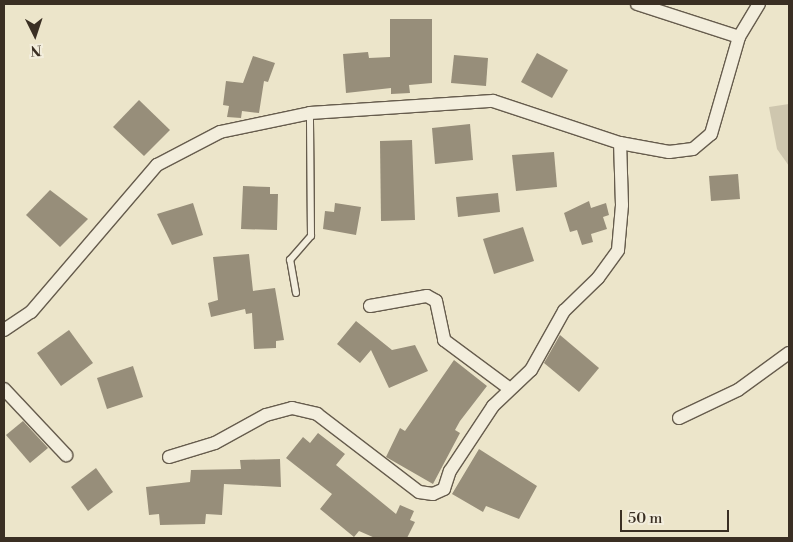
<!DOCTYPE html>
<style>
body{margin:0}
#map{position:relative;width:793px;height:542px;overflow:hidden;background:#ece5ca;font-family:"Libre Bodoni",serif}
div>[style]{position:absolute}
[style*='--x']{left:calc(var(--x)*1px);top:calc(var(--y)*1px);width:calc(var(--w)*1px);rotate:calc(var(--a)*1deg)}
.green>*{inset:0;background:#cec6ae}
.building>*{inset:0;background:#978e7a}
.roads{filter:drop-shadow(1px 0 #665c4d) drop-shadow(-1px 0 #665c4d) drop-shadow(0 1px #665c4d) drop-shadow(0 -1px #665c4d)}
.service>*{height:6px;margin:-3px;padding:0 3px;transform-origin:3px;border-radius:3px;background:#f3eedd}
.minor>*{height:12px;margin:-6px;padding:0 6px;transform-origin:6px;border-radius:6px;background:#f3eedd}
span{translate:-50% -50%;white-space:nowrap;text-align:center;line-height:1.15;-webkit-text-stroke:4px #f3eedd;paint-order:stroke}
.frame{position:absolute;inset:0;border:5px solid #3a2f23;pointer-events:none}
.north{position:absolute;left:10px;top:10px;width:50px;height:50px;-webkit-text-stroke:4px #f3eedd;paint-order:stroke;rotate:176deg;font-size:14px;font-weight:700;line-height:20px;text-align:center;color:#3a2f23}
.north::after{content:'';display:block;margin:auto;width:18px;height:22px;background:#3a2f23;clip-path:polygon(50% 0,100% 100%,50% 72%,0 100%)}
.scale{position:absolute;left:620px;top:510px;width:109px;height:22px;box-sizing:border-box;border:2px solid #3a2f23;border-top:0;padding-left:6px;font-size:15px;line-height:18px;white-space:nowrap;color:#3a2f23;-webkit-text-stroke:4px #f3eedd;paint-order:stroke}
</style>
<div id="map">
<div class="green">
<div style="clip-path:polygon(789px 104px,789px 166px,777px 149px,769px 107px)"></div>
</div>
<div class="building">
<div style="clip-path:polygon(390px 19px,432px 19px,432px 83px,409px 85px,410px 93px,391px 94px,391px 88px,346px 93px,343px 54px,368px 52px,369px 58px,390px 57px)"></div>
<div style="clip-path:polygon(537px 53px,568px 70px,552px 98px,521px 82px)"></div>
<div style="clip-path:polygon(454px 55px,488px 58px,486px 86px,451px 83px)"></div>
<div style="clip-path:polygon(253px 56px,275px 63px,268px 82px,264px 81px,259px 113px,242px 111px,241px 118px,227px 117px,229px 106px,223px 105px,226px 81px,243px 83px)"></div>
<div style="clip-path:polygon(139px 100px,170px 130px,144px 156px,113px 127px)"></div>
<div style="clip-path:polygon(470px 124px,473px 160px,435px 164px,432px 128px)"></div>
<div style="clip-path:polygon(412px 140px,415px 220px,381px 221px,380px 141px)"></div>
<div style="clip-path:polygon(554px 152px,557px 187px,516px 191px,512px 155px)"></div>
<div style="clip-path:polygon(738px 174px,740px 199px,711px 201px,709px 176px)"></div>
<div style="clip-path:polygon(243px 186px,270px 187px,270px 194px,278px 194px,277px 230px,241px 229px)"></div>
<div style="clip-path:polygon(50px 190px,88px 219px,60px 247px,26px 215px)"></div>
<div style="clip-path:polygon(498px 193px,500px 212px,458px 217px,456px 197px)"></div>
<div style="clip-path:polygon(589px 201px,591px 208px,606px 203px,609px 215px,603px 217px,607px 229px,591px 234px,593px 242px,582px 245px,577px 230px,570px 232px,564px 213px)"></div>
<div style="clip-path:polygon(193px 203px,203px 235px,172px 245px,157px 214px)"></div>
<div style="clip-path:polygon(335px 203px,361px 207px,356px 235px,323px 229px,325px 211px,334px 212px)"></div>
<div style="clip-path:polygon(523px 227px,534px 261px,494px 274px,483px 239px)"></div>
<div style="clip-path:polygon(249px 254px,253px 291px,275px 288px,284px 340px,276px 341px,276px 348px,254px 349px,252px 313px,246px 314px,245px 309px,211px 317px,208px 303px,218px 300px,213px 257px)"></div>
<div style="clip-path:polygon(356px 321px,392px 350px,415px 345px,428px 371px,389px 388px,371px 350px,360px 363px,337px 344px)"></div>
<div style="clip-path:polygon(69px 330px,93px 363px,61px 386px,37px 353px)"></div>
<div style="clip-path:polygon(560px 335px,599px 368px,579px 392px,544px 363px)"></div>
<div style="clip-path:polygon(454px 360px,487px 386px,460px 421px,455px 430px,460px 433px,433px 484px,386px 457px,400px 428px,405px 431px)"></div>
<div style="clip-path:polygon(133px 366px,143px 397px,107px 409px,97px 378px)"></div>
<div style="clip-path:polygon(23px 421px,48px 448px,30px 463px,6px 435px)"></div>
<div style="clip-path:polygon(318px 433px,345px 454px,336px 465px,396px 514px,400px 505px,414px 511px,410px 520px,415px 522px,407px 538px,375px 538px,359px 531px,354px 537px,320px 509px,332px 494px,286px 458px,303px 437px,310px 443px)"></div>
<div style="clip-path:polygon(479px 449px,537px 486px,519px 519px,486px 506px,483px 512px,452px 494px)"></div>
<div style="clip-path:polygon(280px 459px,281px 487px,224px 484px,222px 515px,206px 514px,205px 524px,160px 525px,159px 514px,149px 515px,146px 487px,190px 482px,191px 470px,241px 469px,240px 460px)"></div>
<div style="clip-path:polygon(96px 468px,113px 492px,88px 511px,71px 487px)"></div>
</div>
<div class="roads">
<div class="service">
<div style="--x:296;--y:293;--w:34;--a:-100"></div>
<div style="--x:290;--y:260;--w:32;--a:-49"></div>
<div style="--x:311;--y:236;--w:123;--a:-90.5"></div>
</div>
<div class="minor">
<div style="--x:637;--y:4;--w:107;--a:17.9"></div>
<div style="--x:370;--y:306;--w:58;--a:-10"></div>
<div style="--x:427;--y:296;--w:10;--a:29"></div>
<div style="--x:436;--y:301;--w:40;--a:78"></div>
<div style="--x:444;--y:340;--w:82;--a:36.6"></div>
<div style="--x:4;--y:330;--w:32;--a:-34"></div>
<div style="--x:31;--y:312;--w:194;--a:-49.4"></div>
<div style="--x:157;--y:165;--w:71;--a:-27.6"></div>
<div style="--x:220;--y:132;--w:92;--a:-11.9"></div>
<div style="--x:310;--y:113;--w:183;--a:-3.8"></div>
<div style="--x:493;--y:101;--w:134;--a:18.3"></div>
<div style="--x:620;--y:143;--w:50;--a:10.4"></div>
<div style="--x:669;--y:152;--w:24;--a:-7"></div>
<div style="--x:693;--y:149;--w:23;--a:-40"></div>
<div style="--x:711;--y:134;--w:101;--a:-73.9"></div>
<div style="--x:739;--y:37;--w:39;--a:-59"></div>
<div style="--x:4;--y:389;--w:91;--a:46.8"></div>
<div style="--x:679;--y:418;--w:65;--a:-25.4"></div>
<div style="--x:738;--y:390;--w:63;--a:-36"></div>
<div style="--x:169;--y:457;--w:48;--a:-16.9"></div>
<div style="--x:215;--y:443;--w:58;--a:-28.8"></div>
<div style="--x:266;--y:415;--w:27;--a:-15"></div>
<div style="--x:292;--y:408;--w:26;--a:13"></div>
<div style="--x:317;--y:414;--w:128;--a:37.4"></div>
<div style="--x:419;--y:492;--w:14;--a:8"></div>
<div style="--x:433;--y:494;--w:12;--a:-24"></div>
<div style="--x:444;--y:489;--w:19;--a:-72"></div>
<div style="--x:450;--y:471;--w:78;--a:-56.5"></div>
<div style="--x:493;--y:406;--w:52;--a:-43.5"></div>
<div style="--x:531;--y:370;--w:68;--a:-60.8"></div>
<div style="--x:564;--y:311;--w:47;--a:-44.1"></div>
<div style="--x:598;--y:278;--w:34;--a:-54"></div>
<div style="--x:618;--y:250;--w:45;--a:-84.9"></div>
<div style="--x:622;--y:205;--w:62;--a:-91.8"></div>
</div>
</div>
<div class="frame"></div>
<div class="north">N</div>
<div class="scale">50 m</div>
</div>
